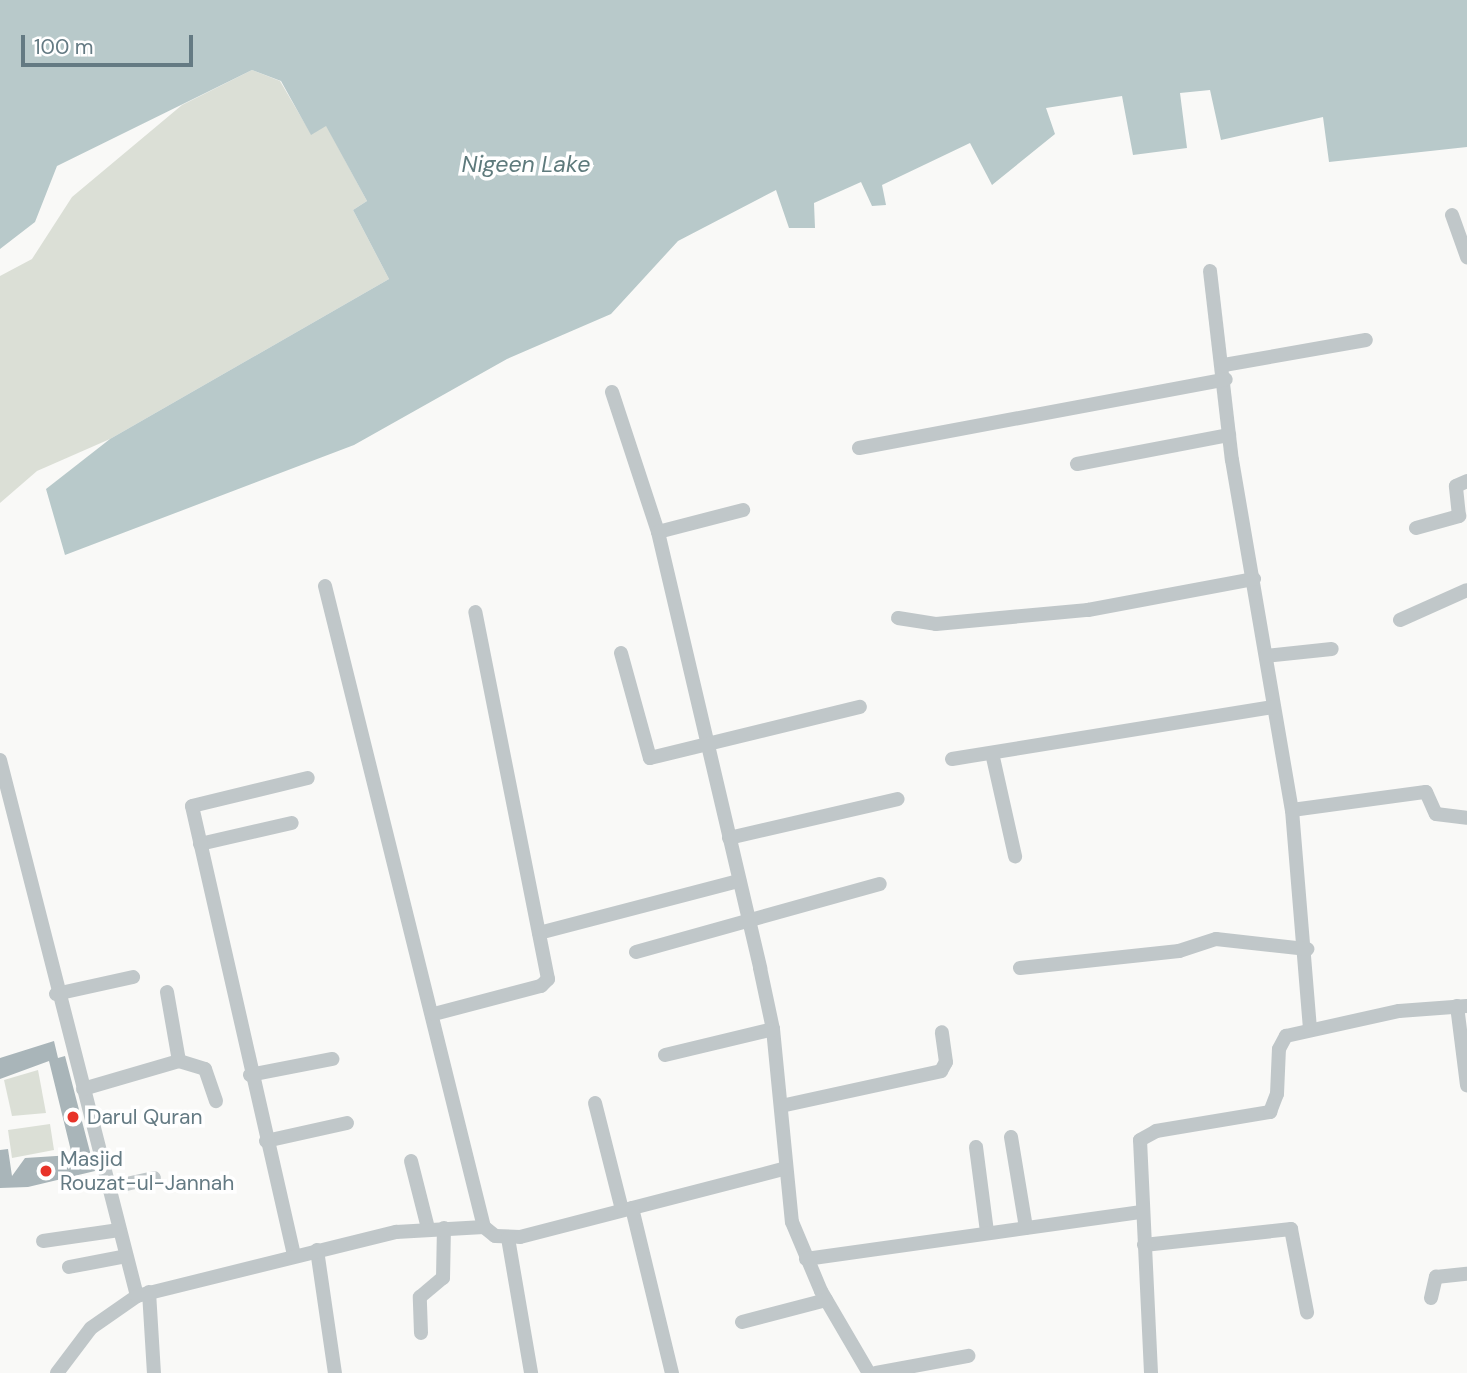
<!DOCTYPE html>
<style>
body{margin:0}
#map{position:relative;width:1467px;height:1373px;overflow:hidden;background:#f9f9f7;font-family:"DM Sans",sans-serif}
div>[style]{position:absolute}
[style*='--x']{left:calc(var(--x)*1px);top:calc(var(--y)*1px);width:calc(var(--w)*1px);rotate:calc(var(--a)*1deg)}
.green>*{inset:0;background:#dbdfd6}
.water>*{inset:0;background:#b8c9ca}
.building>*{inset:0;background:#a9b5b9}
.minor>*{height:14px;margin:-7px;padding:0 7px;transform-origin:7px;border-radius:7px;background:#c0c7c9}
.dots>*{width:19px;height:19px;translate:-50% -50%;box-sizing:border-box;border:4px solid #fff;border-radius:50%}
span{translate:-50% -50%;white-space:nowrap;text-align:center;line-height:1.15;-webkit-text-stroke:7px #fff;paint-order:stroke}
.poi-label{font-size:21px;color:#647a83}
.left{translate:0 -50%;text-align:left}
.water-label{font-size:23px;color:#5e7a7c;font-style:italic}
.scale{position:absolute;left:21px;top:35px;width:172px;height:32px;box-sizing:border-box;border:4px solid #647a83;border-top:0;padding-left:9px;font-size:21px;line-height:24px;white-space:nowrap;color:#647a83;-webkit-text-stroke:5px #fff;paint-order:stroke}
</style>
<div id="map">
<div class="green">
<div style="clip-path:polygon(252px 70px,280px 81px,311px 134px,326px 125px,367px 201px,353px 210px,389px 279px,110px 439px,37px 471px,0 503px,0 276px,32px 259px,72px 197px,182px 105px)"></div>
<div style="clip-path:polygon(38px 1070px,46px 1113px,12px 1116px,4px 1080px)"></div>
<div style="clip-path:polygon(50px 1124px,54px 1150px,12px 1158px,8px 1130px)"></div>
</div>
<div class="water">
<div style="clip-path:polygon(0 0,1467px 0,1467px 147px,1329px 162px,1323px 117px,1221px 140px,1210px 90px,1180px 93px,1187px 148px,1133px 155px,1122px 96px,1046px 108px,1055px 134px,992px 185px,970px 143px,882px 185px,886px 205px,872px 206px,861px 182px,814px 203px,815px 228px,789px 228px,776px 190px,678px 241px,611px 314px,507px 359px,354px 445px,65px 555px,46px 489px,110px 439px,389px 279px,353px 210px,367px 201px,326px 126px,311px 135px,281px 81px,252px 70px,57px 166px,35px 222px,0 249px)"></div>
</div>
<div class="building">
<div style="clip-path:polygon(54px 1041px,58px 1058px,65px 1056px,95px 1171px,28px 1187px,0 1188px,0 1150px,8px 1149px,12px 1176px,25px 1158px,72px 1155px,49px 1061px,0 1079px,0 1058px)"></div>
</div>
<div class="minor">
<div style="--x:1452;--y:215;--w:45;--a:70.3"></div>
<div style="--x:1210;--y:271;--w:190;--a:83.4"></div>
<div style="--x:1232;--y:460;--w:355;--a:80.3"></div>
<div style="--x:1292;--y:810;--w:218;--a:85.3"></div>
<div style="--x:1224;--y:365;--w:144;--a:-10"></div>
<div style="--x:612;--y:392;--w:147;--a:71.8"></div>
<div style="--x:658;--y:532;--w:448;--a:76.8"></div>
<div style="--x:760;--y:968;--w:62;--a:78"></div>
<div style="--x:773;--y:1029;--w:194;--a:84.4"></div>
<div style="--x:792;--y:1222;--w:75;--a:67.2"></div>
<div style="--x:821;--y:1291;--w:95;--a:59.7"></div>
<div style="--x:859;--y:448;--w:373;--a:-10.6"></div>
<div style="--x:1077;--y:464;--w:155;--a:-10.8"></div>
<div style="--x:1416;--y:528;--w:45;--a:-15.6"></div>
<div style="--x:1459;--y:516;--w:30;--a:-96"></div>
<div style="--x:1456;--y:486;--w:12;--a:-24"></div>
<div style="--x:658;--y:532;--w:88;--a:-14.5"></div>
<div style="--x:325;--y:586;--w:660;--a:76.07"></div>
<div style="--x:484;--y:1227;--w:14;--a:39"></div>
<div style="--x:495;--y:1236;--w:25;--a:2"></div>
<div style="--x:520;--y:1237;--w:272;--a:-14.5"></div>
<div style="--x:898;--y:618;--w:38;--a:9"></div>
<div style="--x:936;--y:624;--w:153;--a:-5.3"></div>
<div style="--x:1088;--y:610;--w:169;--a:-10.6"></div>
<div style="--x:1400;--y:620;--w:73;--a:-24.1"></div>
<div style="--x:621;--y:653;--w:109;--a:74.6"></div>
<div style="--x:650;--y:758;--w:216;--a:-13.7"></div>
<div style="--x:1266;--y:656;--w:66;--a:-6.1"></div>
<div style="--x:992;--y:753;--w:106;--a:77.4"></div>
<div style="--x:952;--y:759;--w:326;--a:-9.2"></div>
<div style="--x:0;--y:760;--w:553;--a:75.66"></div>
<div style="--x:1292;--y:810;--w:135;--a:-7.7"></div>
<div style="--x:1426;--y:792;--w:24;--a:66"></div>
<div style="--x:1436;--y:814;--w:31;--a:7"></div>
<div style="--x:729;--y:838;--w:173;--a:-13"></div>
<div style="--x:200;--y:844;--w:94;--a:-12.9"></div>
<div style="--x:539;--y:933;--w:207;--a:-14.6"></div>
<div style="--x:636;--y:952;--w:253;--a:-15.6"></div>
<div style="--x:1020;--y:968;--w:160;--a:-6.1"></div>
<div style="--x:1179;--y:951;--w:39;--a:-18"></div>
<div style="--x:1216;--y:939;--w:92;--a:6.3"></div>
<div style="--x:56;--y:994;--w:79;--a:-12.4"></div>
<div style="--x:1457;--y:1006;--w:80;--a:82.8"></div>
<div style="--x:434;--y:1014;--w:111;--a:-14.7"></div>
<div style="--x:541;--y:986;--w:10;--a:-45"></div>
<div style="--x:548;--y:979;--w:374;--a:-101.2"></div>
<div style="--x:665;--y:1055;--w:111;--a:-13.5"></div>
<div style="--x:179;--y:1061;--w:27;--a:17"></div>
<div style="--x:205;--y:1069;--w:34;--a:71"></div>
<div style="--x:250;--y:1075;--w:84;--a:-11"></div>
<div style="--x:83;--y:1089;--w:100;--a:-16.3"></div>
<div style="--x:179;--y:1061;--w:70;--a:-99.9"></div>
<div style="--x:595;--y:1103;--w:110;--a:75.8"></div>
<div style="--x:781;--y:1106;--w:164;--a:-12.3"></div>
<div style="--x:941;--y:1071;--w:10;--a:-61"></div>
<div style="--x:946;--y:1062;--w:30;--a:-98"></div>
<div style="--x:1011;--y:1137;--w:92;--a:80.6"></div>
<div style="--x:266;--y:1141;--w:83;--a:-12.5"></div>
<div style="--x:976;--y:1147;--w:86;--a:82.6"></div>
<div style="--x:411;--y:1161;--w:69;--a:75.8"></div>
<div style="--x:108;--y:1188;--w:47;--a:-12.3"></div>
<div style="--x:632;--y:1208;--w:170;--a:76.4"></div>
<div style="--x:508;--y:1238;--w:137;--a:80.3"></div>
<div style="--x:43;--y:1241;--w:77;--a:-8.2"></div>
<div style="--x:1144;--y:1245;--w:148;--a:-6.2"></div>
<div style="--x:1291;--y:1229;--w:85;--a:79.1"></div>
<div style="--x:317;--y:1250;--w:124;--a:81.7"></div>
<div style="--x:294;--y:1255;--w:460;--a:-102.8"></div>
<div style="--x:192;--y:806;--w:119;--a:-13.6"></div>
<div style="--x:806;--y:1259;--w:339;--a:-8"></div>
<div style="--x:69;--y:1267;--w:58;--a:-10.9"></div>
<div style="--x:149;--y:1292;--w:81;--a:86.5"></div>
<div style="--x:1431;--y:1298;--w:22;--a:-77"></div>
<div style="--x:1436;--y:1277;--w:31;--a:-6"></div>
<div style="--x:742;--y:1322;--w:87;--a:-14.7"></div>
<div style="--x:421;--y:1333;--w:36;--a:-92"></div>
<div style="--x:420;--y:1297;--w:30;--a:-40"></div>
<div style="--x:443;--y:1278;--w:50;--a:-88.9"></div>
<div style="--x:57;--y:1373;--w:56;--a:-52.9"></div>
<div style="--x:91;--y:1328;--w:56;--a:-34.8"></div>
<div style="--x:137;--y:1296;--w:267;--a:-13.9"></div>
<div style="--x:396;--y:1232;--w:88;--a:-3.3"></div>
<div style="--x:876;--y:1373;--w:94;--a:-10.5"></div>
<div style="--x:1151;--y:1373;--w:233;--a:-92.7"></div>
<div style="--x:1140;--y:1140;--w:18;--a:-29"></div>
<div style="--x:1156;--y:1131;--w:116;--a:-9.5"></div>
<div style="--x:1270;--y:1112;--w:19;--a:-69"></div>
<div style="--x:1277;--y:1094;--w:45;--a:-87.5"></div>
<div style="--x:1279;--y:1049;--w:15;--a:-62"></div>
<div style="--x:1286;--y:1036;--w:116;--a:-12.5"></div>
<div style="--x:1399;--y:1011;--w:68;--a:-4.2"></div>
</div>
<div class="dots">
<div style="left:73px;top:1117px;background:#e83329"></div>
<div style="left:46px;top:1171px;background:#e83329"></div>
</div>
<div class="poi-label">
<span class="left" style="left:87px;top:1117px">Darul Quran</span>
<span class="left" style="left:60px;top:1171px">Masjid<br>Rouzat-ul-Jannah</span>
</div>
<div class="water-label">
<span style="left:526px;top:164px">Nigeen Lake</span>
</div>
<div class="scale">100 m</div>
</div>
